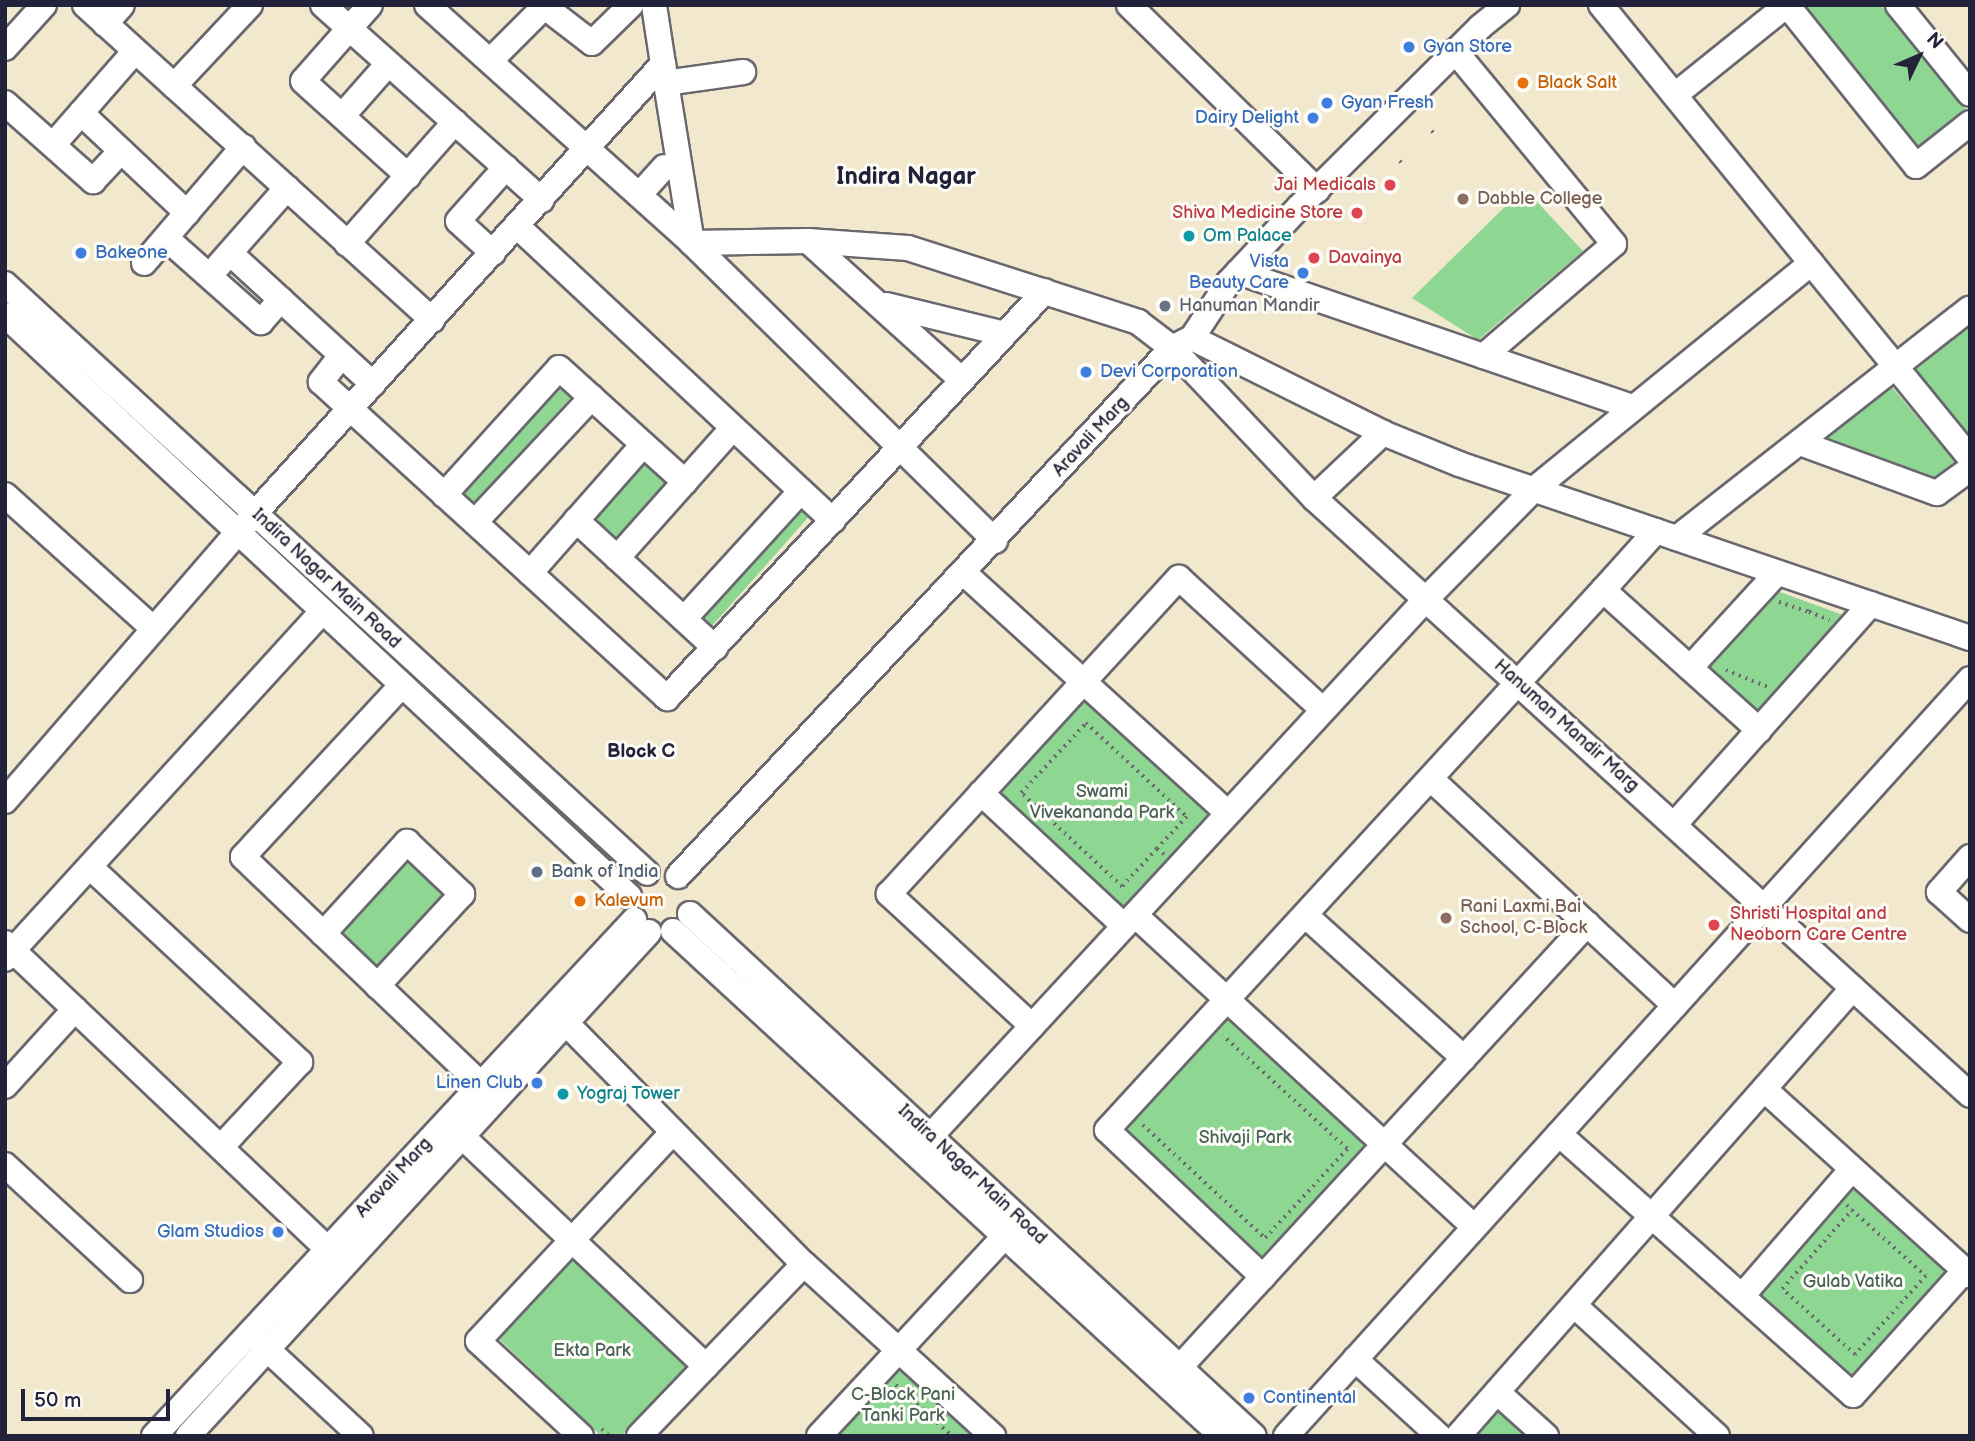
<!DOCTYPE html>
<style>
body{margin:0}
#map{position:relative;width:1975px;height:1441px;overflow:hidden;background:#f1e8ce;font-family:"Balsamiq Sans",sans-serif}
div>[style]{position:absolute}
[style*='--x']{left:calc(var(--x)*1px);top:calc(var(--y)*1px);width:calc(var(--w)*1px);rotate:calc(var(--a)*1deg)}
.green>*{inset:0;background:#8ed793}
.path>*{height:3.5px;margin-top:-1.75px;transform-origin:0;background:repeating-linear-gradient(90deg,#6a676e 0 2px,transparent 0 7px)}
.roads{filter:drop-shadow(2px 0 #6a676e) drop-shadow(-2px 0 #6a676e) drop-shadow(0 2px #6a676e) drop-shadow(0 -2px #6a676e)}
.minor>*{height:24px;margin:-12px;padding:0 12px;transform-origin:12px;border-radius:12px;background:#fff}
.dots>*{width:19px;height:19px;translate:-50% -50%;box-sizing:border-box;border:4px solid #fdfcf7;border-radius:50%}
span{translate:-50% -50%;white-space:nowrap;text-align:center;line-height:1.15;-webkit-text-stroke:6px #fdfcf7;paint-order:stroke}
.shop-label{font-size:18px;color:#366cbe}
.left{translate:0 -50%;text-align:left}
.right{translate:-100% -50%;text-align:right}
.food-label{font-size:18px;color:#c56008}
.health-label{font-size:18px;color:#be3a42}
.education-label{font-size:18px;color:#785e54}
.culture-label{font-size:18px;color:#0d838f}
.worship-label{font-size:18px;color:#5b616d}
.street-label{font-size:18px;color:#22223b}
.park-label{font-size:18px;color:#48615a}
.service-label{font-size:18px;color:#4e5e75}
.neighbourhood-label{font-size:19px;color:#22223b;font-weight:700}
.district-label{font-size:24px;color:#22223b;font-weight:700}
.frame{position:absolute;inset:0;border:7px solid #22223b;pointer-events:none}
.north{position:absolute;left:1884px;top:21px;width:70px;height:70px;-webkit-text-stroke:5px #fdfcf7;paint-order:stroke;rotate:46deg;font-size:19px;font-weight:700;line-height:28px;text-align:center;color:#22223b}
.north::after{content:'';display:block;margin:auto;width:24px;height:32px;background:#22223b;clip-path:polygon(50% 0,100% 100%,50% 72%,0 100%)}
.scale{position:absolute;left:21px;top:1389px;width:149px;height:32px;box-sizing:border-box;border:4px solid #22223b;border-top:0;padding-left:9px;font-size:21px;line-height:24px;white-space:nowrap;color:#22223b;-webkit-text-stroke:5px #fdfcf7;paint-order:stroke}
</style>
<div id="map">
<div class="green">
<div style="clip-path:polygon(1803px 5px,1881px 5px,1966px 110px,1916px 150px)"></div>
<div style="clip-path:polygon(1524px 188px,1583px 251px,1478px 340px,1412px 298px)"></div>
<div style="clip-path:polygon(1970px 318px,1970px 443px,1908px 368px)"></div>
<div style="clip-path:polygon(546px 369px,574px 394px,466px 512px,439px 487px)"></div>
<div style="clip-path:polygon(1891px 386px,1956px 463px,1935px 480px,1823px 440px)"></div>
<div style="clip-path:polygon(637px 451px,674px 485px,614px 552px,577px 519px)"></div>
<div style="clip-path:polygon(786px 490px,812px 513px,704px 635px,678px 612px)"></div>
<div style="clip-path:polygon(1777px 591px,1854px 619px,1761px 718px,1707px 667px)"></div>
<div style="clip-path:polygon(1083px 697px,1210px 813px,1122px 910px,995px 794px)"></div>
<div style="clip-path:polygon(405px 860px,445px 898px,378px 969px,338px 931px)"></div>
<div style="clip-path:polygon(1224px 1017px,1368px 1147px,1265px 1259px,1122px 1129px)"></div>
<div style="clip-path:polygon(1856px 1186px,1948px 1269px,1851px 1377px,1759px 1294px)"></div>
<div style="clip-path:polygon(573px 1257px,688px 1365px,621px 1436px,601px 1436px,497px 1337px)"></div>
<div style="clip-path:polygon(900px 1363px,977px 1436px,833px 1436px)"></div>
<div style="clip-path:polygon(1499px 1409px,1528px 1436px,1475px 1436px)"></div>
</div>
<div class="path">
<div style="--x:1432;--y:131;--w:4;--a:45"></div>
<div style="--x:1400;--y:161;--w:4;--a:45"></div>
<div style="--x:1779;--y:602;--w:32;--a:18"></div>
<div style="--x:1809;--y:612;--w:6;--a:-59"></div>
<div style="--x:1809;--y:612;--w:22;--a:21"></div>
<div style="--x:1726;--y:670;--w:45;--a:22"></div>
<div style="--x:1157;--y:849;--w:52;--a:132.6"></div>
<div style="--x:1122;--y:887;--w:138;--a:-137.1"></div>
<div style="--x:1021;--y:793;--w:96;--a:-47.1"></div>
<div style="--x:1086;--y:723;--w:138;--a:42.9"></div>
<div style="--x:1187;--y:817;--w:44;--a:133.2"></div>
<div style="--x:1157;--y:849;--w:9;--a:36"></div>
<div style="--x:1143;--y:1125;--w:166;--a:42.8"></div>
<div style="--x:1265;--y:1238;--w:121;--a:-47.3"></div>
<div style="--x:1347;--y:1149;--w:168;--a:-137.7"></div>
<div style="--x:1847;--y:1205;--w:7;--a:45"></div>
<div style="--x:1852;--y:1210;--w:99;--a:41.7"></div>
<div style="--x:1926;--y:1276;--w:106;--a:131.9"></div>
<div style="--x:1855;--y:1355;--w:98;--a:-137.9"></div>
<div style="--x:1782;--y:1289;--w:106;--a:-48.5"></div>
<div style="--x:896;--y:1385;--w:76;--a:42.3"></div>
<div style="--x:602;--y:1429;--w:10;--a:45"></div>
</div>
<div class="roads">
<div class="minor">
<div style="--x:85;--y:5;--w:469;--a:42.2"></div>
<div style="--x:323;--y:5;--w:293;--a:41.7"></div>
<div style="--x:370;--y:5;--w:101;--a:131.4"></div>
<div style="--x:303;--y:81;--w:142;--a:42.1"></div>
<div style="--x:427;--y:5;--w:356;--a:41.9"></div>
<div style="--x:692;--y:243;--w:425;--a:44.5"></div>
<div style="--x:1129;--y:5;--w:264;--a:44.5"></div>
<div style="--x:1601;--y:5;--w:584;--a:50.83"></div>
<div style="--x:1898;--y:5;--w:114;--a:51"></div>
<div style="--x:545;--y:7;--w:59;--a:37.5"></div>
<div style="--x:592;--y:43;--w:54;--a:-44.3"></div>
<div style="--x:105;--y:24;--w:25;--a:-48"></div>
<div style="--x:5;--y:48;--w:58;--a:-47.8"></div>
<div style="--x:1455;--y:51;--w:250;--a:50.5"></div>
<div style="--x:1614;--y:244;--w:172;--a:139.3"></div>
<div style="--x:490;--y:61;--w:79;--a:-45"></div>
<div style="--x:663;--y:64;--w:181;--a:80.8"></div>
<div style="--x:692;--y:243;--w:116;--a:-1"></div>
<div style="--x:808;--y:241;--w:100;--a:4"></div>
<div style="--x:908;--y:248;--w:242;--a:17.8"></div>
<div style="--x:1138;--y:322;--w:43;--a:37.4"></div>
<div style="--x:1172;--y:348;--w:207;--a:46.6"></div>
<div style="--x:1314;--y:498;--w:887;--a:42.3"></div>
<div style="--x:665;--y:83;--w:79;--a:-8"></div>
<div style="--x:174;--y:86;--w:111;--a:-46.8"></div>
<div style="--x:1675;--y:95;--w:144;--a:-38.8"></div>
<div style="--x:1787;--y:5;--w:206;--a:51.3"></div>
<div style="--x:1916;--y:166;--w:69;--a:-38.5"></div>
<div style="--x:5;--y:103;--w:118;--a:41.6"></div>
<div style="--x:93;--y:181;--w:41;--a:-47"></div>
<div style="--x:81;--y:113;--w:146;--a:43.3"></div>
<div style="--x:343;--y:115;--w:68;--a:-48.6"></div>
<div style="--x:53;--y:145;--w:125;--a:-48.9"></div>
<div style="--x:640;--y:194;--w:36;--a:-48"></div>
<div style="--x:517;--y:226;--w:432;--a:43"></div>
<div style="--x:166;--y:238;--w:127;--a:41.5"></div>
<div style="--x:261;--y:322;--w:30;--a:-49"></div>
<div style="--x:808;--y:241;--w:207;--a:42.1"></div>
<div style="--x:347;--y:244;--w:163;--a:-48.5"></div>
<div style="--x:230;--y:253;--w:194;--a:42.5"></div>
<div style="--x:493;--y:253;--w:47;--a:-137.6"></div>
<div style="--x:458;--y:221;--w:72;--a:-48.4"></div>
<div style="--x:144;--y:263;--w:153;--a:-49.5"></div>
<div style="--x:219;--y:265;--w:103;--a:-48.6"></div>
<div style="--x:1238;--y:272;--w:417;--a:18.9"></div>
<div style="--x:5;--y:284;--w:871;--a:42.53"></div>
<div style="--x:886;--y:305;--w:122;--a:13.7"></div>
<div style="--x:5;--y:315;--w:853;--a:42.96"></div>
<div style="--x:1192;--y:338;--w:213;--a:26.4"></div>
<div style="--x:1383;--y:433;--w:82;--a:22.2"></div>
<div style="--x:1459;--y:464;--w:540;--a:18.8"></div>
<div style="--x:341;--y:356;--w:33;--a:128"></div>
<div style="--x:321;--y:382;--w:469;--a:42.4"></div>
<div style="--x:667;--y:698;--w:555;--a:-47.12"></div>
<div style="--x:1800;--y:443;--w:146;--a:20.1"></div>
<div style="--x:1937;--y:493;--w:41;--a:-36"></div>
<div style="--x:5;--y:495;--w:200;--a:42"></div>
<div style="--x:444;--y:495;--w:171;--a:-47.8"></div>
<div style="--x:559;--y:368;--w:170;--a:42.1"></div>
<div style="--x:1314;--y:498;--w:95;--a:-43.3"></div>
<div style="--x:576;--y:520;--w:189;--a:42.6"></div>
<div style="--x:475;--y:522;--w:171;--a:-46.9"></div>
<div style="--x:1656;--y:531;--w:79;--a:131.9"></div>
<div style="--x:1603;--y:590;--w:210;--a:41.9"></div>
<div style="--x:1677;--y:538;--w:372;--a:-38.1"></div>
<div style="--x:617;--y:558;--w:174;--a:-48.3"></div>
<div style="--x:530;--y:573;--w:171;--a:-48.6"></div>
<div style="--x:965;--y:574;--w:355;--a:42.3"></div>
<div style="--x:684;--y:619;--w:173;--a:-47.6"></div>
<div style="--x:1690;--y:668;--w:129;--a:-47.5"></div>
<div style="--x:402;--y:685;--w:234;--a:132.8"></div>
<div style="--x:243;--y:857;--w:346;--a:43.7"></div>
<div style="--x:1431;--y:779;--w:333;--a:42.9"></div>
<div style="--x:981;--y:793;--w:195;--a:42.9"></div>
<div style="--x:5;--y:801;--w:356;--a:-49.1"></div>
<div style="--x:238;--y:532;--w:632;--a:-47.76"></div>
<div style="--x:663;--y:64;--w:60;--a:-98.7"></div>
<div style="--x:1674;--y:825;--w:296;--a:-48.3"></div>
<div style="--x:1970;--y:857;--w:47;--a:131.5"></div>
<div style="--x:1939;--y:892;--w:42;--a:42.1"></div>
<div style="--x:90;--y:867;--w:287;--a:42.9"></div>
<div style="--x:300;--y:1062;--w:116;--a:132.9"></div>
<div style="--x:678;--y:876;--w:723;--a:-46.91"></div>
<div style="--x:1172;--y:348;--w:22;--a:-27"></div>
<div style="--x:1192;--y:338;--w:66;--a:-56.8"></div>
<div style="--x:1228;--y:283;--w:104;--a:-46.9"></div>
<div style="--x:1299;--y:207;--w:255;--a:-44.8"></div>
<div style="--x:1480;--y:27;--w:35;--a:-39"></div>
<div style="--x:690;--y:914;--w:768;--a:42.79"></div>
<div style="--x:1135;--y:915;--w:461;--a:42.6"></div>
<div style="--x:1305;--y:915;--w:214;--a:42"></div>
<div style="--x:673;--y:931;--w:746;--a:42.61"></div>
<div style="--x:323;--y:934;--w:125;--a:-47.6"></div>
<div style="--x:407;--y:842;--w:76;--a:43.4"></div>
<div style="--x:462;--y:894;--w:125;--a:132.7"></div>
<div style="--x:5;--y:943;--w:445;--a:43.5"></div>
<div style="--x:5;--y:959;--w:471;--a:-47.6"></div>
<div style="--x:566;--y:1023;--w:339;--a:45.4"></div>
<div style="--x:804;--y:1264;--w:256;--a:42.3"></div>
<div style="--x:1032;--y:1026;--w:195;--a:-137.3"></div>
<div style="--x:889;--y:894;--w:429;--a:-47.5"></div>
<div style="--x:1179;--y:578;--w:195;--a:42.5"></div>
<div style="--x:5;--y:1086;--w:104;--a:-47.7"></div>
<div style="--x:1764;--y:1089;--w:278;--a:42.1"></div>
<div style="--x:452;--y:1127;--w:349;--a:43.3"></div>
<div style="--x:1559;--y:1134;--w:393;--a:41.6"></div>
<div style="--x:1853;--y:1395;--w:168;--a:-48.1"></div>
<div style="--x:915;--y:1153;--w:754;--a:-47.31"></div>
<div style="--x:1426;--y:599;--w:153;--a:-45.5"></div>
<div style="--x:1533;--y:490;--w:359;--a:-39.2"></div>
<div style="--x:5;--y:1165;--w:170;--a:42.6"></div>
<div style="--x:1263;--y:1277;--w:214;--a:-136.7"></div>
<div style="--x:1107;--y:1130;--w:733;--a:-47.43"></div>
<div style="--x:1742;--y:1296;--w:168;--a:-49.1"></div>
<div style="--x:1574;--y:1305;--w:194;--a:42.5"></div>
<div style="--x:255;--y:1338;--w:144;--a:42.8"></div>
<div style="--x:1355;--y:1359;--w:114;--a:42.5"></div>
<div style="--x:1180;--y:1367;--w:602;--a:-47.43"></div>
<div style="--x:1497;--y:1392;--w:66;--a:41.9"></div>
<div style="--x:154;--y:1436;--w:705;--a:-47.07"></div>
<div style="--x:188;--y:1436;--w:683;--a:-47.55"></div>
<div style="--x:581;--y:1436;--w:140;--a:-137.3"></div>
<div style="--x:478;--y:1341;--w:284;--a:-47"></div>
<div style="--x:639;--y:1436;--w:238;--a:-46.2"></div>
<div style="--x:819;--y:1436;--w:273;--a:-47.1"></div>
<div style="--x:1286;--y:1436;--w:1020;--a:-47.9"></div>
<div style="--x:1458;--y:1436;--w:597;--a:-48.6"></div>
</div>
</div>
<div class="dots">
<div style="left:1409px;top:47px;background:#3f7fe0"></div>
<div style="left:1523px;top:83px;background:#e8710a"></div>
<div style="left:1327px;top:103px;background:#3f7fe0"></div>
<div style="left:1313px;top:118px;background:#3f7fe0"></div>
<div style="left:1390px;top:185px;background:#e0444e"></div>
<div style="left:1463px;top:199px;background:#8d6e63"></div>
<div style="left:1357px;top:213px;background:#e0444e"></div>
<div style="left:1189px;top:236px;background:#0f9aa8"></div>
<div style="left:81px;top:253px;background:#3f7fe0"></div>
<div style="left:1314px;top:258px;background:#e0444e"></div>
<div style="left:1303px;top:273px;background:#3f7fe0"></div>
<div style="left:1165px;top:306px;background:#6b7280"></div>
<div style="left:1086px;top:372px;background:#3f7fe0"></div>
<div style="left:537px;top:872px;background:#5c6f8a"></div>
<div style="left:580px;top:901px;background:#e8710a"></div>
<div style="left:1446px;top:918px;background:#8d6e63"></div>
<div style="left:1714px;top:925px;background:#e0444e"></div>
<div style="left:537px;top:1083px;background:#3f7fe0"></div>
<div style="left:563px;top:1094px;background:#0f9aa8"></div>
<div style="left:278px;top:1232px;background:#3f7fe0"></div>
<div style="left:1249px;top:1398px;background:#3f7fe0"></div>
</div>
<div class="shop-label">
<span class="left" style="left:1423px;top:47px">Gyan Store</span>
<span class="left" style="left:1341px;top:103px">Gyan Fresh</span>
<span class="right" style="left:1299px;top:118px">Dairy Delight</span>
<span class="left" style="left:95px;top:253px">Bakeone</span>
<span class="right" style="left:1289px;top:273px">Vista<br>Beauty Care</span>
<span class="left" style="left:1100px;top:372px">Devi Corporation</span>
<span class="right" style="left:523px;top:1083px">Linen Club</span>
<span class="right" style="left:264px;top:1232px">Glam Studios</span>
<span class="left" style="left:1263px;top:1398px">Continental</span>
</div>
<div class="food-label">
<span class="left" style="left:1537px;top:83px">Black Salt</span>
<span class="left" style="left:594px;top:901px">Kalevum</span>
</div>
<div class="health-label">
<span class="right" style="left:1376px;top:185px">Jai Medicals</span>
<span class="right" style="left:1343px;top:213px">Shiva Medicine Store</span>
<span class="left" style="left:1328px;top:258px">Davainya</span>
<span class="left" style="left:1730px;top:925px">Shristi Hospital and<br>Neoborn Care Centre</span>
</div>
<div class="education-label">
<span class="left" style="left:1477px;top:199px">Dabble College</span>
<span class="left" style="left:1460px;top:918px">Rani Laxmi Bai<br>School, C-Block</span>
</div>
<div class="culture-label">
<span class="left" style="left:1203px;top:236px">Om Palace</span>
<span class="left" style="left:577px;top:1094px">Yograj Tower</span>
</div>
<div class="worship-label">
<span class="left" style="left:1179px;top:306px">Hanuman Mandir</span>
</div>
<div class="street-label">
<span style="left:1091px;top:437px;rotate:-47deg">Aravali Marg</span>
<span style="left:326px;top:579px;rotate:43deg">Indira Nagar Main Road</span>
<span style="left:1566px;top:726px;rotate:42deg">Hanuman Mandir Marg</span>
<span style="left:972px;top:1175px;rotate:43deg">Indira Nagar Main Road</span>
<span style="left:394px;top:1178px;rotate:-47deg">Aravali Marg</span>
</div>
<div class="park-label">
<span style="left:1102px;top:803px">Swami<br>Vivekananda Park</span>
<span style="left:1245px;top:1138px">Shivaji Park</span>
<span style="left:1853px;top:1282px">Gulab Vatika</span>
<span style="left:592px;top:1351px">Ekta Park</span>
<span style="left:903px;top:1406px">C-Block Pani<br>Tanki Park</span>
</div>
<div class="service-label">
<span class="left" style="left:551px;top:872px">Bank of India</span>
</div>
<div class="neighbourhood-label">
<span style="left:641px;top:752px">Block C</span>
</div>
<div class="district-label">
<span style="left:906px;top:177px">Indira Nagar</span>
</div>
<div class="frame"></div>
<div class="north">N</div>
<div class="scale">50 m</div>
</div>
